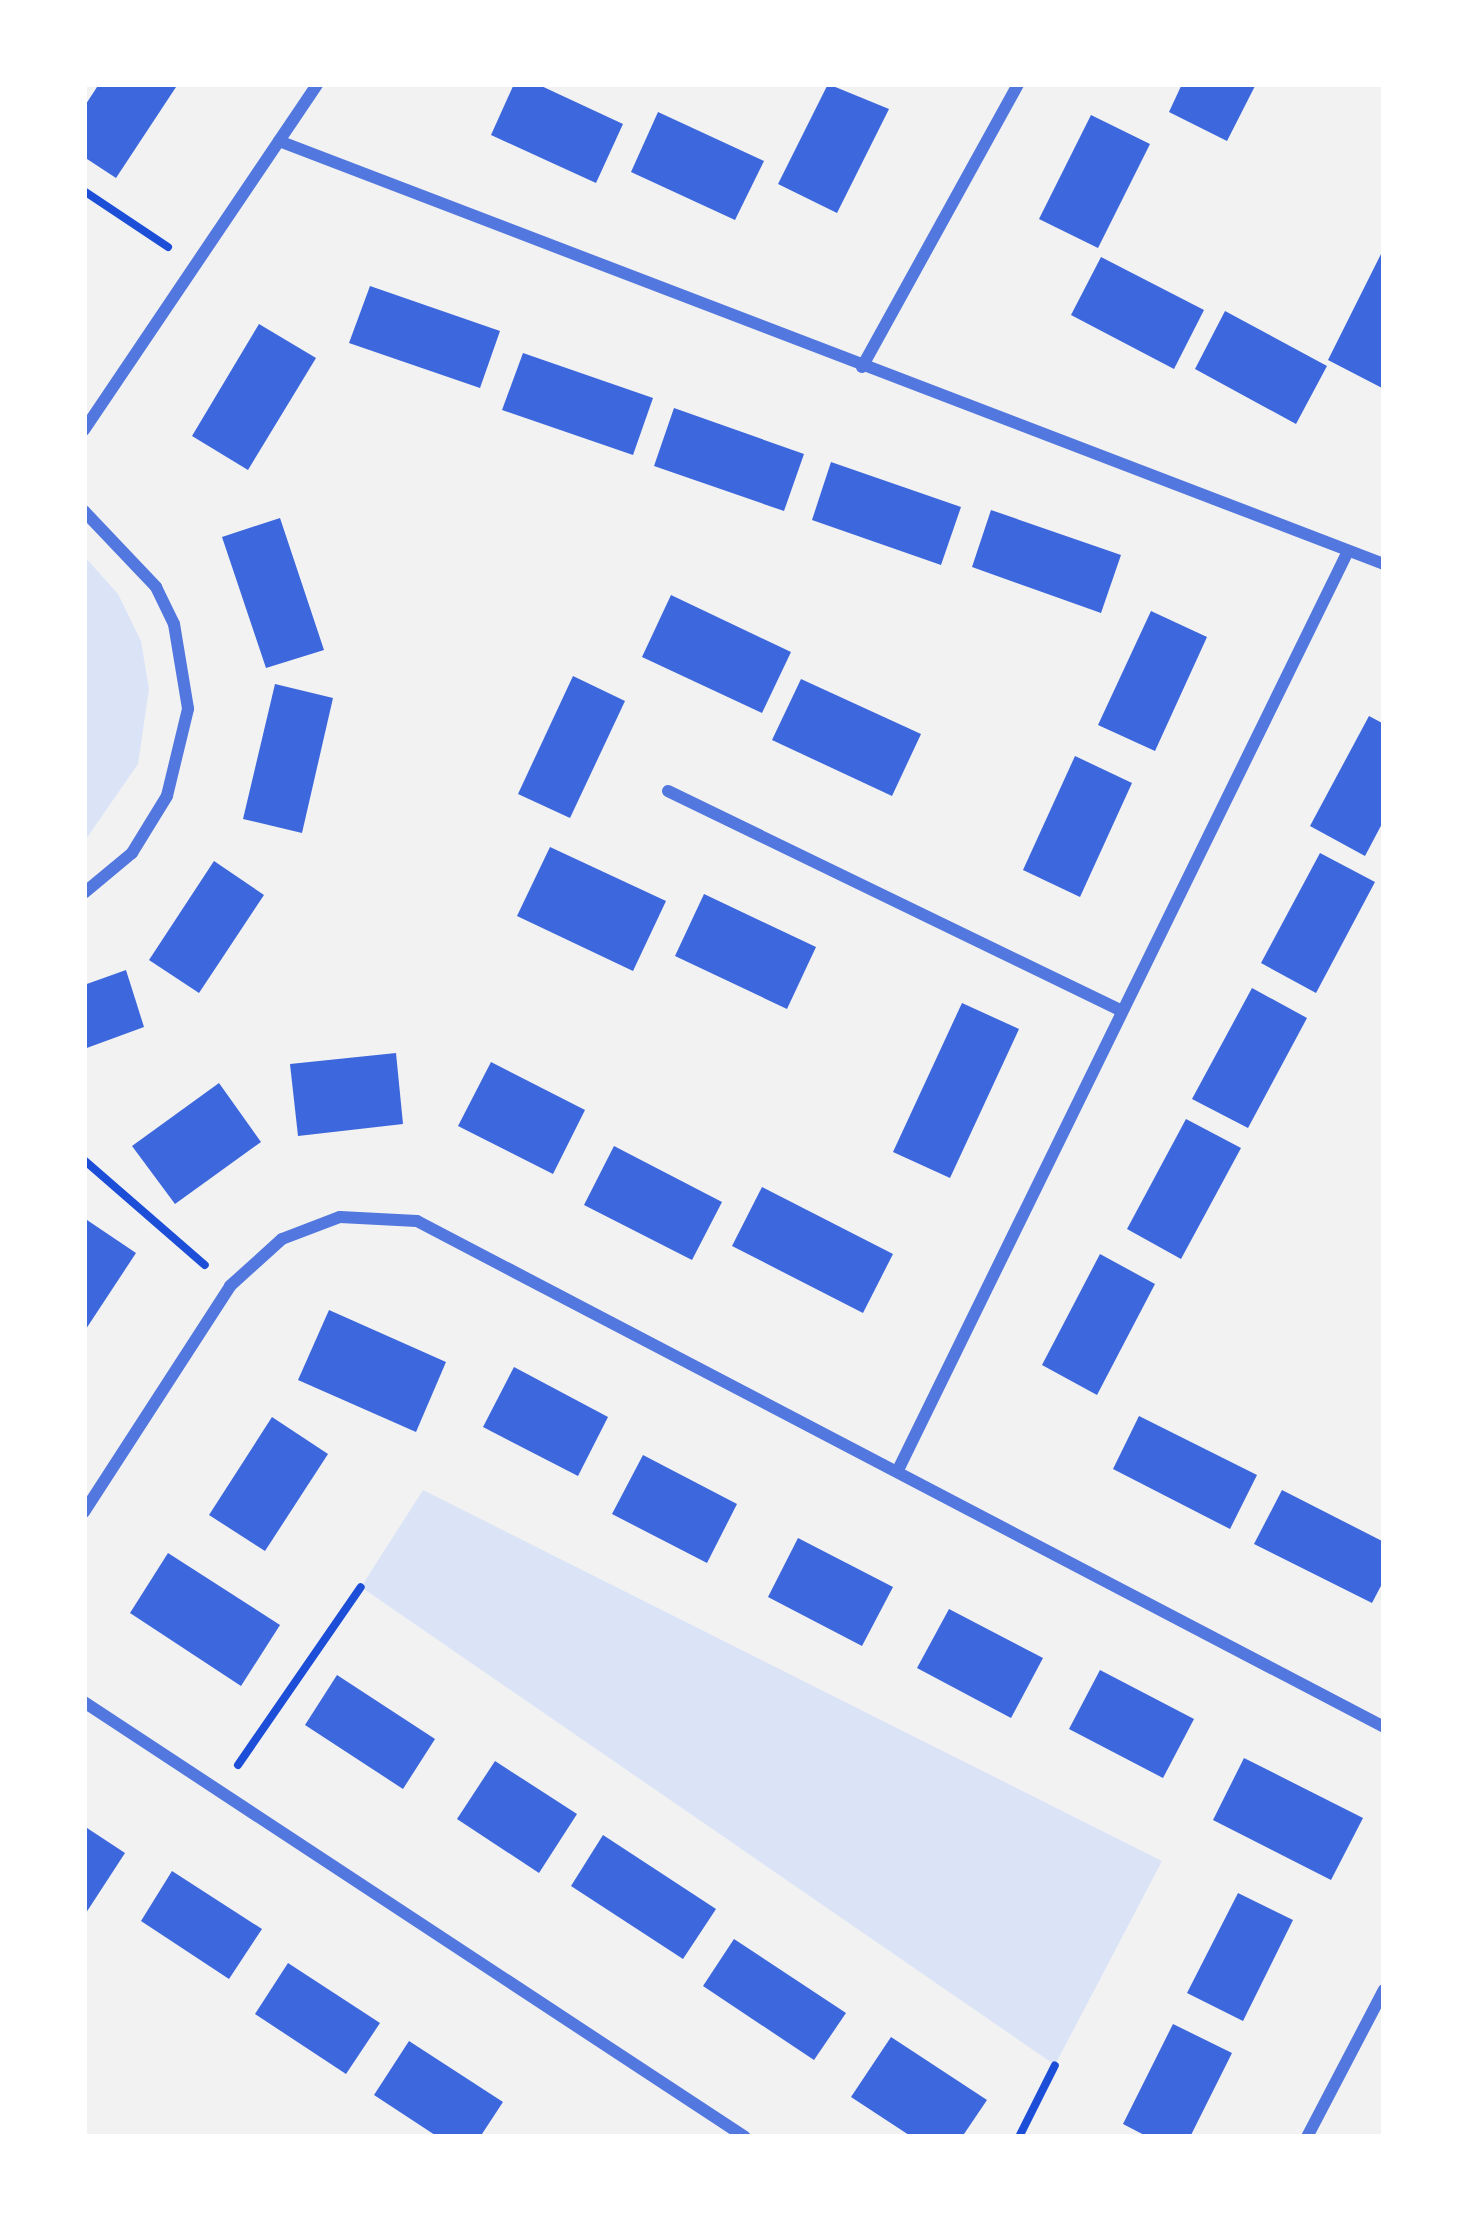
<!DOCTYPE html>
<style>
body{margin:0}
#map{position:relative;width:1468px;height:2221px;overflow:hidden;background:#f2f2f2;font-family:"Alegreya Sans",sans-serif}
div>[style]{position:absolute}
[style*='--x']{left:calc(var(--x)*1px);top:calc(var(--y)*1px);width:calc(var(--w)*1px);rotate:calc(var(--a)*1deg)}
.green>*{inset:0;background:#dbe4f7}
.building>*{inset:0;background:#3d67dc}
.path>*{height:8px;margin:-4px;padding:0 4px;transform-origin:4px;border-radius:4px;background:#1d4ed8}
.minor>*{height:12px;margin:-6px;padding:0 6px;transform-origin:6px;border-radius:6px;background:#5277de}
span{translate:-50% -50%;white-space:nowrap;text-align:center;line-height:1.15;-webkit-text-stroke:12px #fff;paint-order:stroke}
.frame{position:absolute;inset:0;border:87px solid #fff;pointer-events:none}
</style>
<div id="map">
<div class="green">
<div style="clip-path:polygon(85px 557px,118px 594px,141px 641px,149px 689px,138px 764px,84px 842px)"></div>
<div style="clip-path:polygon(423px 1490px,1162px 1861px,1055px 2065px,361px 1587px)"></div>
</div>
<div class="building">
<div style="clip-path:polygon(99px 84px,178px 84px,116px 178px,84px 157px,84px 107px)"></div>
<div style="clip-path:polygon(514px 84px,537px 84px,623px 124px,596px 183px,491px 135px)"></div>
<div style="clip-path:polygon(828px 84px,889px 109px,837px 213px,778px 184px)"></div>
<div style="clip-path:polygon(1182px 84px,1256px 84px,1227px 141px,1169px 112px)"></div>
<div style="clip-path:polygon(658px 112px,764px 161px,735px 220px,631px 172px)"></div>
<div style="clip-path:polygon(1091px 115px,1150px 144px,1098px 248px,1039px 219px)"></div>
<div style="clip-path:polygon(1384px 248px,1384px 389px,1328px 360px)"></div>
<div style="clip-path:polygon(1101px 257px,1204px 310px,1174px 369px,1071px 315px)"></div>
<div style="clip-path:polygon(370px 286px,500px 331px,480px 388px,349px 343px)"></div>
<div style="clip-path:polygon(1225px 311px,1327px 366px,1296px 424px,1195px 369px)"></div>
<div style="clip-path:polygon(259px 324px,316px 358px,248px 470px,192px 436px)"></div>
<div style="clip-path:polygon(523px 353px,653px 398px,633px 455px,502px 410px)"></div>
<div style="clip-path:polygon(674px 408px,804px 454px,784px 511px,654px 466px)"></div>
<div style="clip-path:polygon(831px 462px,961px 507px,941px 565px,812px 520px)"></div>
<div style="clip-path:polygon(991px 510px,1121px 555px,1101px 613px,972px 567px)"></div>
<div style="clip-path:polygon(280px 518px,324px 650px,266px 668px,222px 537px)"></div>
<div style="clip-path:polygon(671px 595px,791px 652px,762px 713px,642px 657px)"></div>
<div style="clip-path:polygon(1151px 611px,1207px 637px,1155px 751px,1098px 725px)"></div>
<div style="clip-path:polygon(573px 676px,625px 701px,570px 818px,518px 794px)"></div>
<div style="clip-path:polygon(801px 679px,921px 734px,892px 796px,772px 740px)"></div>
<div style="clip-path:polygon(275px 684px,333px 698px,302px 833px,243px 819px)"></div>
<div style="clip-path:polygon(1369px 716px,1384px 724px,1384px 820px,1365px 856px,1310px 826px)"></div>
<div style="clip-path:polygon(1075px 756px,1132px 783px,1080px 897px,1023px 870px)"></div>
<div style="clip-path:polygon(550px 847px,666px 901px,633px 971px,517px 916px)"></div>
<div style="clip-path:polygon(1320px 853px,1375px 882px,1316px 993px,1261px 963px)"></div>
<div style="clip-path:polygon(214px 861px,264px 895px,199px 993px,149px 960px)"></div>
<div style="clip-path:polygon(704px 894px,816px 947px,787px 1009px,675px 956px)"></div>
<div style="clip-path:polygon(126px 970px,144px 1027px,84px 1049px,84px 985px)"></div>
<div style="clip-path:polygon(1252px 988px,1307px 1018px,1248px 1128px,1192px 1099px)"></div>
<div style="clip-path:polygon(962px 1003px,1019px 1029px,950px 1178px,893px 1152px)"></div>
<div style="clip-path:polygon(396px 1053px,403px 1124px,298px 1136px,290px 1064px)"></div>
<div style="clip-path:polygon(491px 1062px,585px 1110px,553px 1174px,458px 1126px)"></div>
<div style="clip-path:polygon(219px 1083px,261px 1142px,175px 1204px,132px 1146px)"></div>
<div style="clip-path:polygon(1186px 1119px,1241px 1148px,1181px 1259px,1127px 1229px)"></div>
<div style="clip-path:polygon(614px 1146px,722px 1202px,692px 1260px,584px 1205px)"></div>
<div style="clip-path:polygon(762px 1187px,893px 1254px,863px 1313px,732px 1246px)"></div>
<div style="clip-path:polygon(84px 1218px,136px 1253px,84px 1332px)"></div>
<div style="clip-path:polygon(1100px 1254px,1155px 1284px,1097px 1395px,1042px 1365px)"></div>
<div style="clip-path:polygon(329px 1310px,446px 1362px,416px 1432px,298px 1380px)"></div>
<div style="clip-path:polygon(514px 1367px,608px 1417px,578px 1476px,483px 1427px)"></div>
<div style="clip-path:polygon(1139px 1416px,1257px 1475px,1230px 1529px,1113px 1469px)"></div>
<div style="clip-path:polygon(272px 1417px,328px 1454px,265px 1551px,209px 1515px)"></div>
<div style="clip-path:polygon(643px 1455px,737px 1504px,707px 1563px,612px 1514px)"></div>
<div style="clip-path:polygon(1282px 1490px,1384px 1542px,1384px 1580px,1372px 1603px,1254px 1544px)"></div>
<div style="clip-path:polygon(798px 1538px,893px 1587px,862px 1646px,768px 1597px)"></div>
<div style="clip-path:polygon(168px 1553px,280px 1625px,241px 1686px,130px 1613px)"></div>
<div style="clip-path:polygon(949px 1609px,1043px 1658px,1011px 1718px,917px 1668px)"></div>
<div style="clip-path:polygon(1100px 1670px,1194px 1719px,1163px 1778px,1069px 1729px)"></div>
<div style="clip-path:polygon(337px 1675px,435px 1739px,403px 1789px,305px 1725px)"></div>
<div style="clip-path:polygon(1244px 1758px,1363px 1818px,1331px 1880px,1213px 1820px)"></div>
<div style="clip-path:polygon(495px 1761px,577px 1814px,539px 1873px,457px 1819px)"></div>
<div style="clip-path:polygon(84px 1826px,125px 1853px,84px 1916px)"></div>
<div style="clip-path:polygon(603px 1835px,716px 1909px,683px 1959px,571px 1886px)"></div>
<div style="clip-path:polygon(172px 1871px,262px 1929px,229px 1979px,141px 1921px)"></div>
<div style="clip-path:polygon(1238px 1893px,1293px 1920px,1243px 2021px,1187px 1993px)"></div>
<div style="clip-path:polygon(734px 1939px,846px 2013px,814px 2060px,703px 1986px)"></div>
<div style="clip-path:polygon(288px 1963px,380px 2023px,346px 2074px,255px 2014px)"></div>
<div style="clip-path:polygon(1173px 2024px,1232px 2053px,1190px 2137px,1148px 2137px,1123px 2124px)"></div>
<div style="clip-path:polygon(891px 2037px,987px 2100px,962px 2137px,912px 2137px,851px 2097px)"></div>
<div style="clip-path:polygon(409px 2041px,503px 2102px,480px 2137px,438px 2137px,374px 2095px)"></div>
</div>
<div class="path">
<div style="--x:84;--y:191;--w:101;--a:33.7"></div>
<div style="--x:84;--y:1160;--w:160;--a:41"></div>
<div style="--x:238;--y:1765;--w:216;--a:-55.4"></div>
<div style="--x:1019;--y:2137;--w:80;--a:-63.4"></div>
</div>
<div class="minor">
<div style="--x:279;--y:141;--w:1183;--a:20.95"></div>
<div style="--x:862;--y:367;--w:323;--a:-61.1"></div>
<div style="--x:84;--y:430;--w:417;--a:-56"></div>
<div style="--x:84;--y:511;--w:105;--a:46.5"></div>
<div style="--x:156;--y:587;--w:41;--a:64.1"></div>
<div style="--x:174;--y:624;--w:86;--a:80.6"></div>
<div style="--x:188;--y:709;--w:89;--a:103.6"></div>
<div style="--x:167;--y:796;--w:67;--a:121.6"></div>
<div style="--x:132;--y:853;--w:62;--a:140.2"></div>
<div style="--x:668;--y:791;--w:504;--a:25.85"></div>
<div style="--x:899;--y:1468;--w:1021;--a:-63.91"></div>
<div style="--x:84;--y:1512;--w:269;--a:-57.1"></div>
<div style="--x:230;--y:1286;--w:70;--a:-42.1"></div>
<div style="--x:282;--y:1239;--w:62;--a:-20.8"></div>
<div style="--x:340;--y:1217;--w:77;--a:3"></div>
<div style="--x:417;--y:1221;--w:1091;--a:27.62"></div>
<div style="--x:84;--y:1702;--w:791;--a:33.35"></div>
<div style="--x:1307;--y:2137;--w:166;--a:-62.4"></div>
</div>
<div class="frame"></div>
</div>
